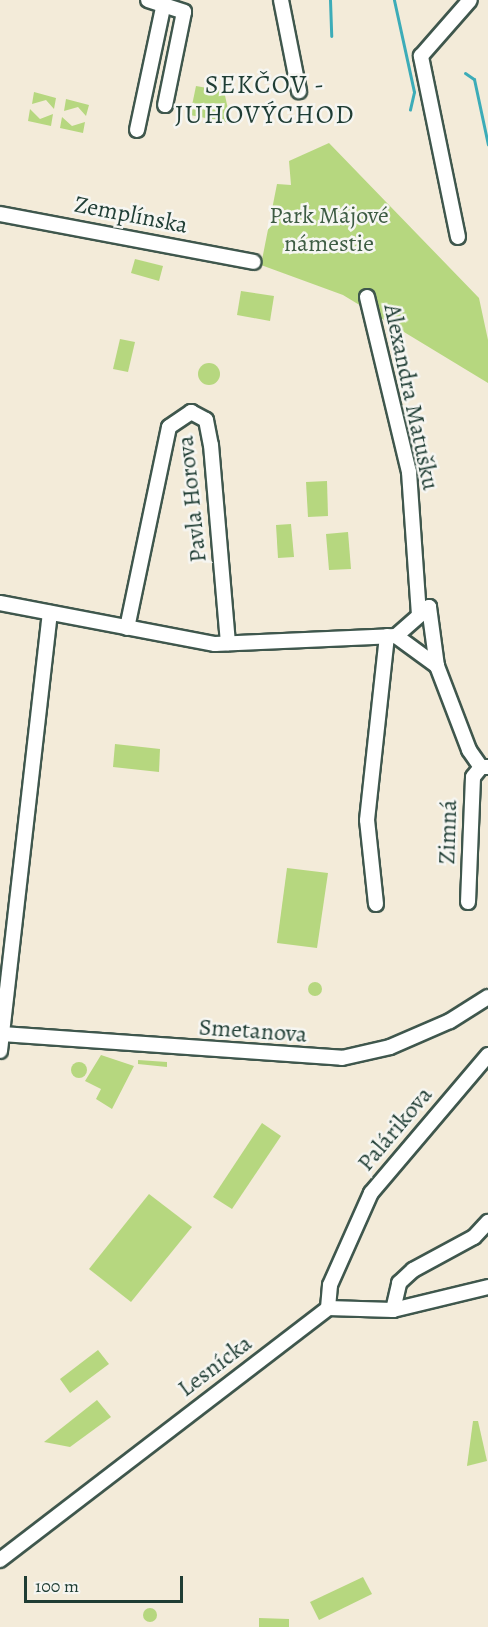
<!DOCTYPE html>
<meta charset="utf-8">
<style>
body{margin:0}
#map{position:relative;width:488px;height:1627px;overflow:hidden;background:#f3ebd9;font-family:Alegreya,serif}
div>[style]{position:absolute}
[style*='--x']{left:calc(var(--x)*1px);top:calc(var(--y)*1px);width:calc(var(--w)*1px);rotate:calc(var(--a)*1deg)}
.green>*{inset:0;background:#b6d77f}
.round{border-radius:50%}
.stream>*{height:3px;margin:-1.5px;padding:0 1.5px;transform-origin:1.5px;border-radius:1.5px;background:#3cacb8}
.roads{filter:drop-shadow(2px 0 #3f574d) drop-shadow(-2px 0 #3f574d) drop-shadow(0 2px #3f574d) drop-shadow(0 -2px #3f574d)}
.minor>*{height:14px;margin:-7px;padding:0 7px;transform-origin:7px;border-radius:7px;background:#fff}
span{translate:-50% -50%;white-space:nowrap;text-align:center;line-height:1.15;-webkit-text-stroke:5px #f6f6f2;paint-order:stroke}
.street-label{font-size:24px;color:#1f3d34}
.park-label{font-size:24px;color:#3d5c43}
.neighbourhood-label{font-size:26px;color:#1f3d34;letter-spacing:1.5px}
.scale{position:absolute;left:24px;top:1576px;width:159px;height:27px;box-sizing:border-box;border:3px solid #1f3d34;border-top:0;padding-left:8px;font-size:18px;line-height:21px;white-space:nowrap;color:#1f3d34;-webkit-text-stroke:4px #f6f6f2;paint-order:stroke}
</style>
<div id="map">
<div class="green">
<div style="clip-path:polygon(196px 86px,224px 91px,231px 123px,190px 115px)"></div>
<div style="clip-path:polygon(34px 92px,56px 98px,54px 109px,46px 100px,32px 104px)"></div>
<div style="clip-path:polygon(66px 99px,89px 105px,86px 116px,78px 107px,64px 111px)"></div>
<div style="clip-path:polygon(30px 109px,40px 119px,53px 114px,51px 126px,28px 121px)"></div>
<div style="clip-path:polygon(62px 117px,72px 126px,85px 122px,83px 133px,60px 128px)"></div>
<div style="clip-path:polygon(329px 143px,479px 298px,488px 340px,488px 383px,343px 295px,261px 265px,277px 184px,291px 185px,289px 161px)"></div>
<div style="clip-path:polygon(135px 259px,163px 266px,159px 281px,131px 273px)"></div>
<div style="clip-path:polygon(241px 291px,274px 296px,270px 321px,237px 315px)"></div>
<div style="clip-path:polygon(120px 339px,135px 342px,128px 372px,113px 369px)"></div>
<div class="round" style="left:198px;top:363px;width:22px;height:22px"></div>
<div style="clip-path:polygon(327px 481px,328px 516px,308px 517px,306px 482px)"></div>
<div style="clip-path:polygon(291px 524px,294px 557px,278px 558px,276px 525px)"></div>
<div style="clip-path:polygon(348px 532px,351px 569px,329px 570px,326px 534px)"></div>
<div style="clip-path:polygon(115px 744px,160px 749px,159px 772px,113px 767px)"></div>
<div style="clip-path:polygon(287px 868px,328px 873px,317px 948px,277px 943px)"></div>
<div class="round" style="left:308px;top:982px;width:14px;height:14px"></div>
<div style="clip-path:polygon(101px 1055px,134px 1066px,112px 1109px,96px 1099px,101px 1089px,85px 1081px)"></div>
<div style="clip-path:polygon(138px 1060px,167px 1062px,167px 1067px,138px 1064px)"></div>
<div class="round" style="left:71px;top:1062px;width:16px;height:16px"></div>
<div style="clip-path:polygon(262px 1123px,281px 1136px,232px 1209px,213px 1197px)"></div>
<div style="clip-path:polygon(149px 1194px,192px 1227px,131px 1302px,89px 1269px)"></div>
<div style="clip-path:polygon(98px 1350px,109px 1364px,70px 1393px,60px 1379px)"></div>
<div style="clip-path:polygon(97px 1400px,111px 1417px,70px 1447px,44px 1442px)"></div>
<div style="clip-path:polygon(473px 1421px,478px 1421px,487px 1461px,467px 1466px)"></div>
<div style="clip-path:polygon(363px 1577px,372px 1594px,319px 1620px,310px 1602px)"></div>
<div class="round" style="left:143px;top:1608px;width:14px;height:14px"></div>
<div style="clip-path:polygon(259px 1618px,289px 1619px,289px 1627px,259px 1627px)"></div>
</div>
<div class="stream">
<div style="--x:330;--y:0;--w:36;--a:88"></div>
<div style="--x:394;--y:0;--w:94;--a:77.7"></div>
<div style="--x:414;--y:92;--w:18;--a:103"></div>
<div style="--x:465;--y:73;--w:11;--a:34"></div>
<div style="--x:474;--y:79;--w:67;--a:78"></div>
</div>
<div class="roads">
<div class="minor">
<div style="--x:148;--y:0;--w:38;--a:18"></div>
<div style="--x:184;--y:12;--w:95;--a:101.5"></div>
<div style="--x:281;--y:0;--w:93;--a:78.8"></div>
<div style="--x:137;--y:130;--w:130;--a:-78"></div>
<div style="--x:0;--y:214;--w:258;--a:10.7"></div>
<div style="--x:458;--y:237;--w:185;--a:-101.6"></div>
<div style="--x:421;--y:56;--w:74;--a:-48.8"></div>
<div style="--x:367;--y:297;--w:180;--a:76.5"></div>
<div style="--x:409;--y:472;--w:143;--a:86"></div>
<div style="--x:0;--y:603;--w:219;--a:10.8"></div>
<div style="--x:215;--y:644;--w:181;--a:-2.5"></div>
<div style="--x:127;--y:628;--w:205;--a:-78.2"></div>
<div style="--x:169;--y:427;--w:27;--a:-34"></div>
<div style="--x:191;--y:412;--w:17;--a:28"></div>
<div style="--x:206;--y:420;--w:25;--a:79"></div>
<div style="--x:211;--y:445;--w:199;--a:85.1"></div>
<div style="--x:396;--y:636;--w:51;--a:36.2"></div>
<div style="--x:437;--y:666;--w:90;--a:69.1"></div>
<div style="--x:469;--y:750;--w:21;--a:55"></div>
<div style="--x:481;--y:767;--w:7;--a:0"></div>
<div style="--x:396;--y:636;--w:44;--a:-41.3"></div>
<div style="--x:429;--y:607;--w:60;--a:82.3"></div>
<div style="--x:468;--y:902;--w:125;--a:-87.7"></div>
<div style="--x:473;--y:777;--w:13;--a:-51"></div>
<div style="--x:376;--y:904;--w:84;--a:-96.1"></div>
<div style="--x:367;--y:820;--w:185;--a:-83.8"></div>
<div style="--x:2;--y:1034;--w:341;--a:4"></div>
<div style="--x:342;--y:1058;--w:49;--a:-12.9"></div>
<div style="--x:390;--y:1047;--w:65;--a:-23.4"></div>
<div style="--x:450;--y:1021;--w:45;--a:-32.3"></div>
<div style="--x:0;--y:1051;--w:441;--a:-83.5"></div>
<div style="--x:328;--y:1308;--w:23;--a:-85"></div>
<div style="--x:330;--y:1285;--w:101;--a:-66"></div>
<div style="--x:371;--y:1193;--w:181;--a:-49.7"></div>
<div style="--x:393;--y:1310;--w:28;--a:-77"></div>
<div style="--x:399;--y:1283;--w:19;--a:-43"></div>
<div style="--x:413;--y:1270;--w:69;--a:-28.4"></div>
<div style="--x:474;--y:1237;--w:21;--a:-47"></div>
<div style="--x:0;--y:1560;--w:414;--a:-37.5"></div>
<div style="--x:328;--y:1308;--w:65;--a:1.8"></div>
<div style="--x:393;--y:1310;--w:98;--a:-13.6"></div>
</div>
</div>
<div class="street-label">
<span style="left:131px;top:215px;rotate:11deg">Zemplínska</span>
<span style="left:411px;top:397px;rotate:78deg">Alexandra Matušku</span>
<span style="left:192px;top:499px;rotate:-96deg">Pavla Horova</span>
<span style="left:448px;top:832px;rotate:-88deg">Zimná</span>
<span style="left:253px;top:1031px;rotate:4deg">Smetanova</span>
<span style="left:395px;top:1129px;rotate:-50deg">Palárikova</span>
<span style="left:215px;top:1366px;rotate:-37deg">Lesnícka</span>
</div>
<div class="park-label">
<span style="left:329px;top:230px">Park Májové<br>námestie</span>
</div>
<div class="neighbourhood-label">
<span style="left:265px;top:100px">SEKČOV -<br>JUHOVÝCHOD</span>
</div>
<div class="scale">100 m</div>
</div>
